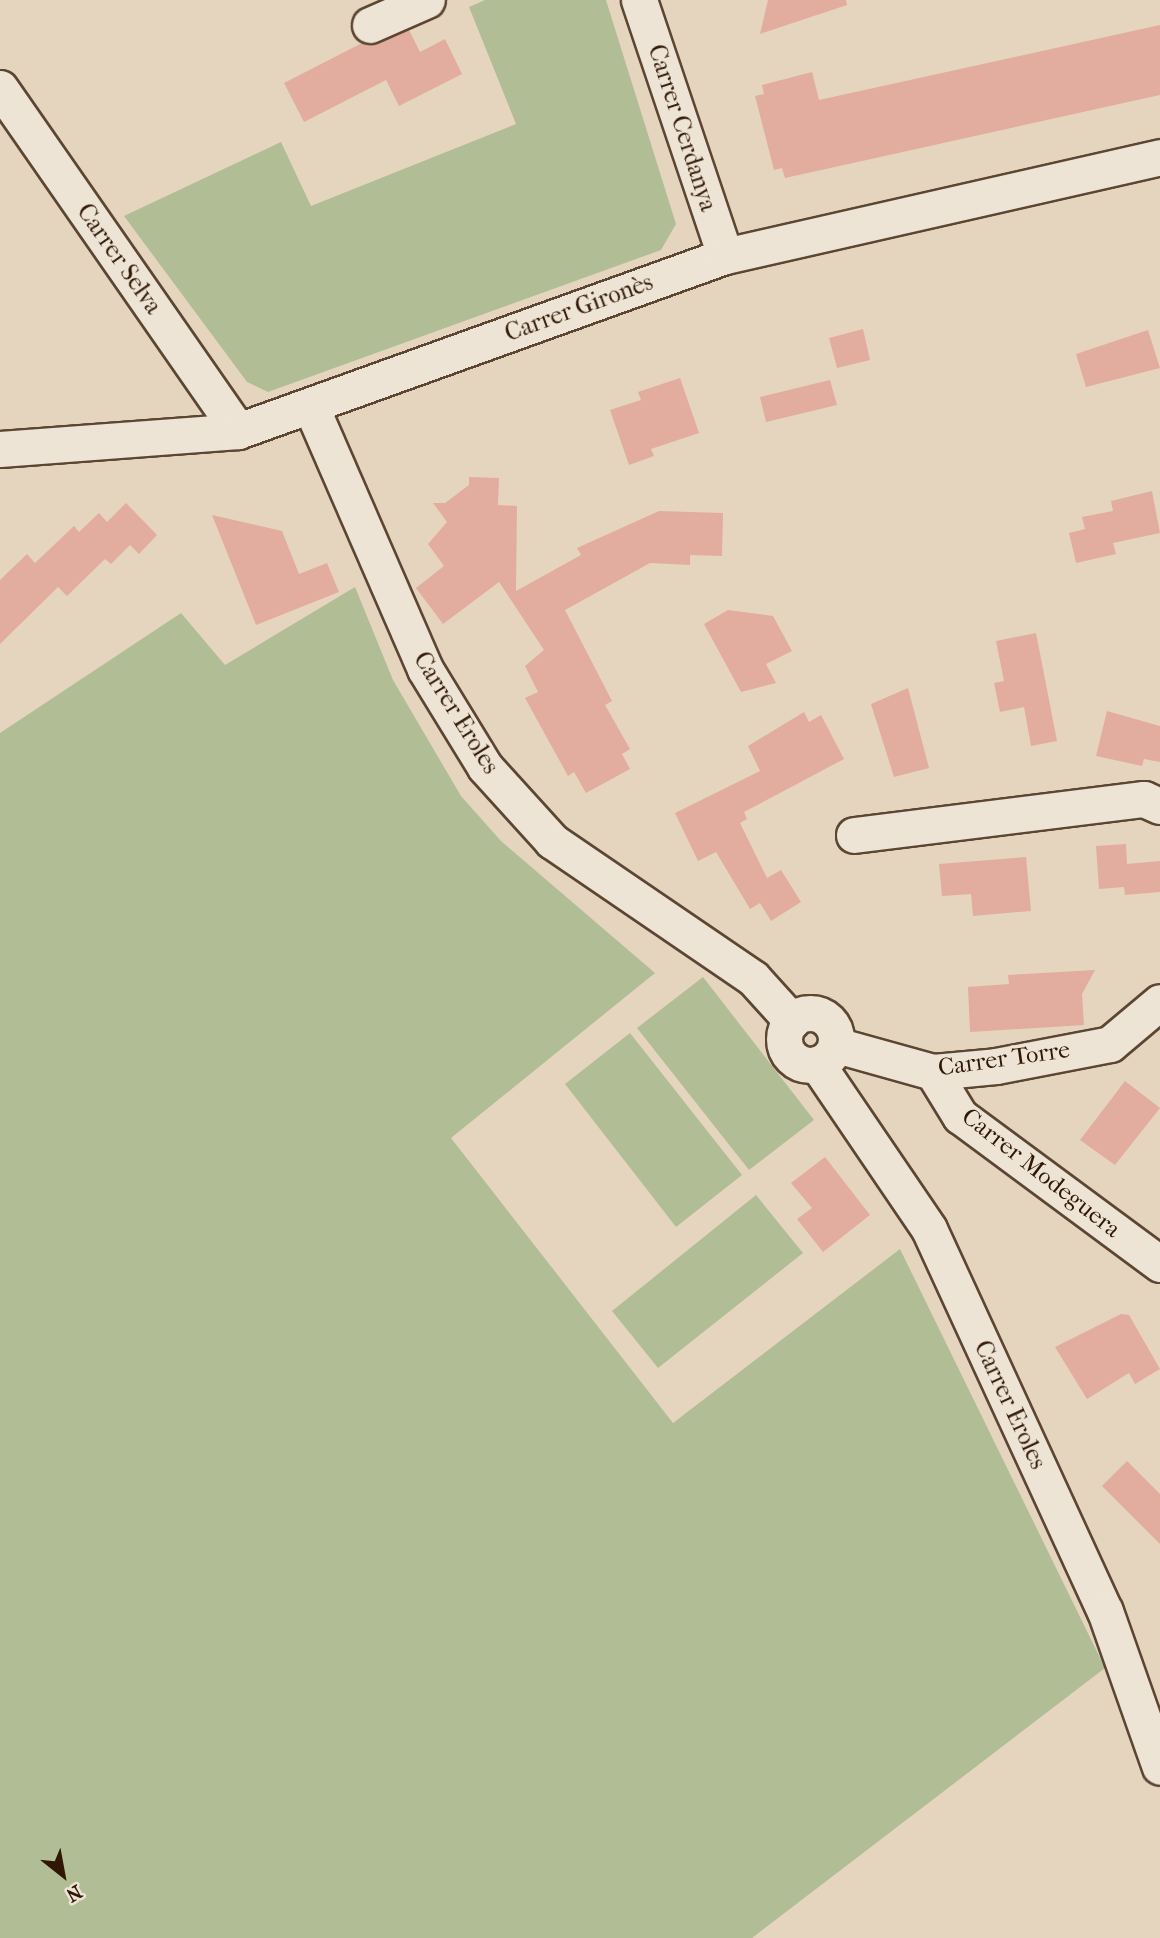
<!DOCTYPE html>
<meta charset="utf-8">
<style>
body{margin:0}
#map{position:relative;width:1160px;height:1938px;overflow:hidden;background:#e5d5bf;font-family:"IM FELL French Canon",serif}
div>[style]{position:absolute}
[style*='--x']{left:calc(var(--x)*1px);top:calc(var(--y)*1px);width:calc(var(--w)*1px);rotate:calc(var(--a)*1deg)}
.green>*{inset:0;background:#b1be95}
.building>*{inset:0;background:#e2ac9f}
.roads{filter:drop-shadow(2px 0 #5c4633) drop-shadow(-2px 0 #5c4633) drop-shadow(0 2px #5c4633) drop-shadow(0 -2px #5c4633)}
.minor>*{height:35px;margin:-17.5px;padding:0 17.5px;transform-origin:17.5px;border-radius:17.5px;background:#eee4d5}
.minor>.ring{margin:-17.5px;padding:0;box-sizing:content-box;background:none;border:35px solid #eee4d5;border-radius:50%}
span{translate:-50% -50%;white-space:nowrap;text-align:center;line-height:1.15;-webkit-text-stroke:6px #eee4d5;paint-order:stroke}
.street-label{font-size:24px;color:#2f1704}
.north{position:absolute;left:28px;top:1840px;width:70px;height:70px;-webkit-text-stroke:5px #eee4d5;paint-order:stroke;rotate:149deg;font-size:19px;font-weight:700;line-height:28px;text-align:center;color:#2f1704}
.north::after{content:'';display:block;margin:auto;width:24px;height:32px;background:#2f1704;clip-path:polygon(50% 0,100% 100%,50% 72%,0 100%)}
</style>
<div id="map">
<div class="green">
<div style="clip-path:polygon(485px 0,606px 0,676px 224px,661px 250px,268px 392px,247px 382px,124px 216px,281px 142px,311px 206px,516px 124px,469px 7px)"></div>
<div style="clip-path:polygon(355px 587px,393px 680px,461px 796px,501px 841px,655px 973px,451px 1138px,673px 1423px,900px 1249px,1105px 1668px,752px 1938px,0 1938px,0 733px,181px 613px,225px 665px)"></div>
<div style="clip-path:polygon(703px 977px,814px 1120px,749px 1170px,637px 1028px)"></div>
<div style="clip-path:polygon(630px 1033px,742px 1175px,676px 1227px,565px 1084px)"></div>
<div style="clip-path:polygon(756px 1195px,803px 1253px,658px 1368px,612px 1311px)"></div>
</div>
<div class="building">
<div style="clip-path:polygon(768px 0,846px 0,847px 5px,760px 34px)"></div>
<div style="clip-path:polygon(1160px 25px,1160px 95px,785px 178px,782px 168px,774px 170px,755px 96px,764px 94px,762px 85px,812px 72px,819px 100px)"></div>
<div style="clip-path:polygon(409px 30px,420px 52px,445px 39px,462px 74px,399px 106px,386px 80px,304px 122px,284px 83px,362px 43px,377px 44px)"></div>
<div style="clip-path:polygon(863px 329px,870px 360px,837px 368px,829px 338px)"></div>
<div style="clip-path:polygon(1148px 330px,1160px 368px,1086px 387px,1076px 354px)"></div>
<div style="clip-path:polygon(680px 378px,699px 433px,651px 449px,654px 456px,629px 465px,610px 410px,641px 400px,638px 392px)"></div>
<div style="clip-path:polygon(830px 380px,837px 405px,766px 422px,760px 397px)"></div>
<div style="clip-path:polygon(469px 477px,499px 478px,498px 505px,517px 506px,516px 591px,581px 555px,577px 548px,659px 511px,723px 513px,722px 556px,690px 555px,690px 565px,650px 563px,565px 610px,612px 701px,605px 705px,630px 749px,622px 754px,630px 769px,586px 793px,574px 772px,568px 776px,525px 698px,538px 692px,525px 666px,544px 650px,499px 582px,443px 624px,416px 588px,444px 566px,428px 544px,447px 522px,433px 503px,445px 503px,469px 485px)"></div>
<div style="clip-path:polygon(1152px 491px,1160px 533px,1113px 543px,1116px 554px,1076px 563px,1069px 533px,1085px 529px,1082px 517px,1113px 511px,1111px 501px)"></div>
<div style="clip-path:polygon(126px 503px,157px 535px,139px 554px,130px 545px,111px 564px,105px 559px,67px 596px,58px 587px,0 644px,0 580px,27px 554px,35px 563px,74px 526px,79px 532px,99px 513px,107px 522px)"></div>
<div style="clip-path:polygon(212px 515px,282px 531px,299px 574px,327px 563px,339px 592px,256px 625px)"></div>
<div style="clip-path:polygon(728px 610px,773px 616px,792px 651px,766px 664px,776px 683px,741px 692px,704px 624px)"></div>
<div style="clip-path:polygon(1036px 633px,1057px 741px,1031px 746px,1024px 707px,1000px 712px,994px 683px,1004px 681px,996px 641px)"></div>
<div style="clip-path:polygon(908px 688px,929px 768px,894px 777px,871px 704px)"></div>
<div style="clip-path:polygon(1107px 711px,1160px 726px,1160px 762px,1144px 759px,1142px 766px,1096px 756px)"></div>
<div style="clip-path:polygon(804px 712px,809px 722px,821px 715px,844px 759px,744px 812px,747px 819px,740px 823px,767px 878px,781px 870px,801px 902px,771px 921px,760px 903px,750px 909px,716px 852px,698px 861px,675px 813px,760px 771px,748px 746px)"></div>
<div style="clip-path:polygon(1126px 844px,1127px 864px,1160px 861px,1160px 892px,1125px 895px,1124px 887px,1099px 889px,1096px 846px)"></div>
<div style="clip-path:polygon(1026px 857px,1031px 911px,973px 916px,971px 894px,942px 896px,939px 864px)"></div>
<div style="clip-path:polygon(1095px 970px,1082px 994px,1084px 1025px,970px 1032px,968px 987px,1009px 984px,1008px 975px)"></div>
<div style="clip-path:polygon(1125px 1081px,1160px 1108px,1115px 1165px,1080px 1140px)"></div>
<div style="clip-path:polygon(825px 1157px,870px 1215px,823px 1252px,797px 1219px,812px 1208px,791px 1183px)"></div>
<div style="clip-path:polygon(1121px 1314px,1129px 1315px,1160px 1369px,1135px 1384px,1129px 1373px,1087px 1399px,1055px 1347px)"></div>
<div style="clip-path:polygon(1127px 1461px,1160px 1494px,1160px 1544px,1102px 1486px)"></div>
</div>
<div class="roads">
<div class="minor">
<div style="--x:639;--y:0;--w:270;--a:71.4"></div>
<div style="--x:370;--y:25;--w:62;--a:-23.7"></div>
<div style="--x:0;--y:88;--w:417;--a:55.2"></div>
<div style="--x:312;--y:409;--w:283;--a:66.5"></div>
<div style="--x:425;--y:669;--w:115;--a:58.5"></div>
<div style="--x:485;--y:767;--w:100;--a:47.8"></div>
<div style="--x:552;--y:841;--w:243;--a:34.3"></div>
<div style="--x:753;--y:978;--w:58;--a:47.8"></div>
<div style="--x:0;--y:449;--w:239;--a:-4.3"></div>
<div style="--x:238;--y:431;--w:517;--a:-19.77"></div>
<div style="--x:725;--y:256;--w:446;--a:-12.8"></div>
<div style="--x:854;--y:835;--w:292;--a:-7.1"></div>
<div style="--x:1144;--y:799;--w:17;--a:24"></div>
<div class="ring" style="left:784px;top:1013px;width:17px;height:17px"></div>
<div style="--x:836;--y:1045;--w:101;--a:15.6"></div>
<div style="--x:933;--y:1072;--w:63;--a:-5.4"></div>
<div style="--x:996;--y:1066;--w:116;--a:-10.9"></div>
<div style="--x:1110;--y:1044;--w:65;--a:-40"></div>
<div style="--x:817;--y:1064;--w:199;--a:55.8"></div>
<div style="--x:929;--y:1229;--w:421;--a:65.3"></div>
<div style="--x:1105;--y:1611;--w:165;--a:70.6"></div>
<div style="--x:933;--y:1072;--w:52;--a:58.5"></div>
<div style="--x:960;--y:1116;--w:249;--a:36.5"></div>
</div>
</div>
<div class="street-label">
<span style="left:682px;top:128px;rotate:72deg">Carrer Cerdanya</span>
<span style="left:119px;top:259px;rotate:55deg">Carrer Selva</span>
<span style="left:579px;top:308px;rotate:-20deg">Carrer Gironès</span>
<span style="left:456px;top:713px;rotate:58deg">Carrer Eroles</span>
<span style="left:1004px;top:1059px;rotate:-8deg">Carrer Torre</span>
<span style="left:1041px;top:1173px;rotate:38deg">Carrer Modeguera</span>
<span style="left:1010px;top:1405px;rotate:65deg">Carrer Eroles</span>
</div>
<div class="north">N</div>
</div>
